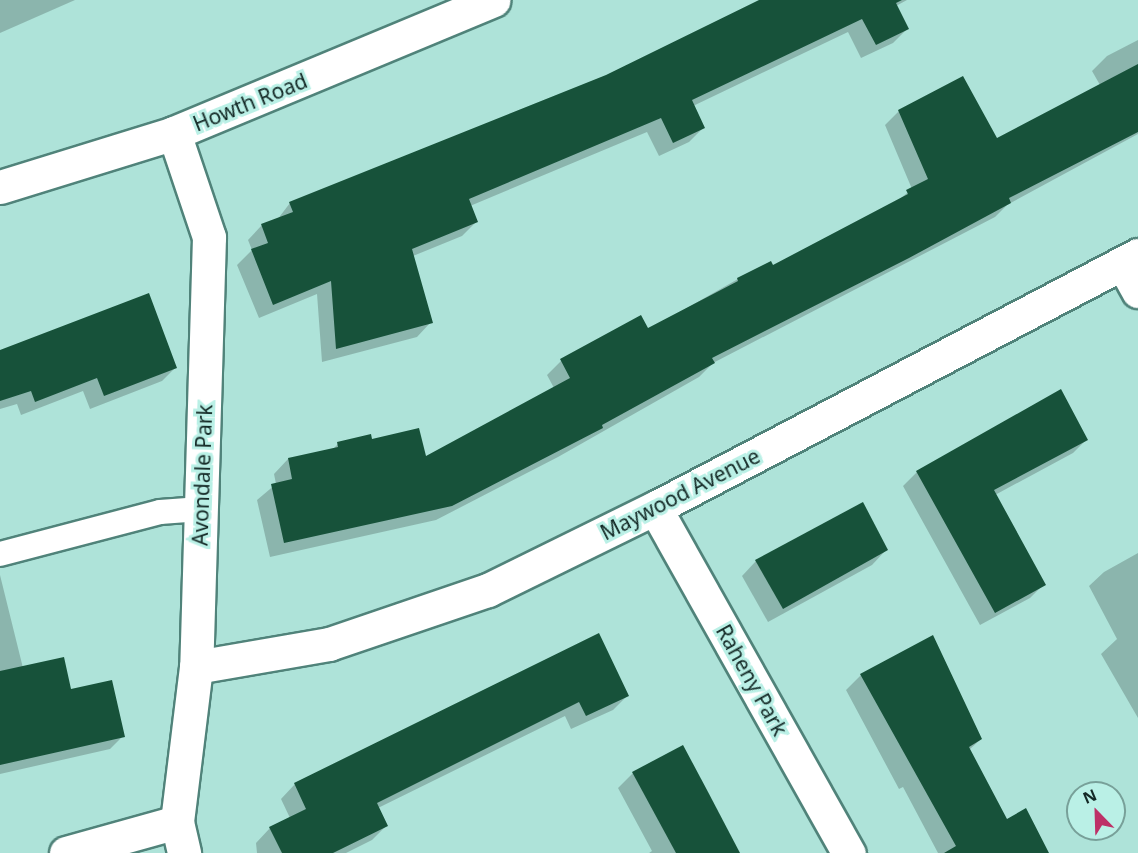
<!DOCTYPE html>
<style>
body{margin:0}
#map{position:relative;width:1138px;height:853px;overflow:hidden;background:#aee3d9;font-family:"Noto Sans",sans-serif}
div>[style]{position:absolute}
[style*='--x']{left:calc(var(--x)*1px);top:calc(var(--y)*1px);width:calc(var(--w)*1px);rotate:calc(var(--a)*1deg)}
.shadow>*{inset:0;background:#0003}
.building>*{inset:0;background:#17523a}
.roads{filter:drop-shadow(2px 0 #50837a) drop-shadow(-2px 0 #50837a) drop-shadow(0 2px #50837a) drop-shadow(0 -2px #50837a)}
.service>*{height:24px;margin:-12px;padding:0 12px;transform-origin:12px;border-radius:12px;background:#fff}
.minor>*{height:33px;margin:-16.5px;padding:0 16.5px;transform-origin:16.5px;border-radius:16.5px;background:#fff}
.secondary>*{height:33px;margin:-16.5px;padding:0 16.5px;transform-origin:16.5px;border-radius:16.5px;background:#fff}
span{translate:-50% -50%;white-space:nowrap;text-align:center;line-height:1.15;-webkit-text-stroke:6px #baf0e6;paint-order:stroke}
.street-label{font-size:21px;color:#142926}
.north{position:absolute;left:1066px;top:781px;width:60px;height:60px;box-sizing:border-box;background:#baf0e6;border:2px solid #78a099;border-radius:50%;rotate:337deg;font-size:16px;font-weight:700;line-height:24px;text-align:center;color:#142926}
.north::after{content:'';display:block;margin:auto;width:21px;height:27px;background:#bd3167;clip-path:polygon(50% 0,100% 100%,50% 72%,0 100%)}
</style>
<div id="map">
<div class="shadow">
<div style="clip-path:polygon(0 0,75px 0,0 33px)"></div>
<div style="clip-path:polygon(763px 0,907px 0,896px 6px,907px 29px,893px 43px,861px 58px,848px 32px,693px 106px,703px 128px,689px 142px,659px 156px,647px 132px,470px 206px,476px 222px,462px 236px,413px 256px,431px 322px,417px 337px,322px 362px,317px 294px,259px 318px,237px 265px,252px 250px,248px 240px,262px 225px,277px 220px,290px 203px,606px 76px)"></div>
<div style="clip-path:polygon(1138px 40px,1138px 134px,1007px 205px,995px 217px,713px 363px,699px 377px,558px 457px,436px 520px,270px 557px,257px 500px,276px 484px,274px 474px,288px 459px,332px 450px,338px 444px,371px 441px,425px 458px,554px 388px,547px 375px,561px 361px,648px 330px,738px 279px,772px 267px,896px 202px,912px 189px,885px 125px,899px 111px,996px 140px,1100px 85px,1092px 71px,1107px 56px)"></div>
<div style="clip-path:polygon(0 353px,175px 368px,162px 381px,90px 409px,83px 391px,21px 415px,17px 404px,0 409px)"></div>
<div style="clip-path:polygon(1086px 440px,1073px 453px,995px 495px,1044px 584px,1030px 598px,980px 625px,903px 486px,917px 472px)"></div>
<div style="clip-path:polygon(886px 550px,872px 565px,768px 622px,742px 576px,756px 561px)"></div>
<div style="clip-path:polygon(1138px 553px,1138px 718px,1101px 654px,1117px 639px,1089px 586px,1104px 572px)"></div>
<div style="clip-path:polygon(0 575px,23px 668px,70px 691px,123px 736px,110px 749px,0 774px)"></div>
<div style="clip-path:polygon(599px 635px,628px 695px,613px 710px,571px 729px,565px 716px,378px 808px,386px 826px,372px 840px,346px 853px,257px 853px,256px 843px,270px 828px,290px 818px,281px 799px,295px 784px)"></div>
<div style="clip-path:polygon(861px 675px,981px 739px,969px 750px,1006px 821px,1047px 853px,938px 853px,903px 787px,899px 789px,846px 690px)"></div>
<div style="clip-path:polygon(633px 773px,739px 853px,649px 853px,652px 851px,618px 788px)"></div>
</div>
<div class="building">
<div style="clip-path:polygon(759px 0,902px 0,896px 3px,909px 29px,876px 45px,862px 19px,692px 100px,705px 128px,673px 143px,661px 118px,469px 199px,478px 222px,412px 249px,433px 323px,336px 349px,331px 281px,273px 305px,251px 249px,268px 243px,261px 224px,293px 212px,289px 202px,606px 75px)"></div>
<div style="clip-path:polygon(1138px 64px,1138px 132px,1009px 198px,1011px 203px,909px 258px,712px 358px,715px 363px,602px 425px,603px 428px,452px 506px,284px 543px,271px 484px,292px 479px,288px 458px,338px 447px,337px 442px,371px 434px,372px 439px,419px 428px,426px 456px,570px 378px,560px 359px,641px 315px,648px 328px,738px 281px,737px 278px,771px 261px,773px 265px,908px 194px,906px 190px,928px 179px,898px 110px,963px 76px,997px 138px)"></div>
<div style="clip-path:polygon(149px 293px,177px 368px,104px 396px,97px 378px,35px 402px,31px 391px,0 401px,0 350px)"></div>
<div style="clip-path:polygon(1061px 389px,1088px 440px,994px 490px,1046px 585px,995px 613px,916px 471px)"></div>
<div style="clip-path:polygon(863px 502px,888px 550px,783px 609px,755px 560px)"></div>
<div style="clip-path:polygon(599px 633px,629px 696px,586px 716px,579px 702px,377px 803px,388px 826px,333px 853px,282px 853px,269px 827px,306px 809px,294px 783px)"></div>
<div style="clip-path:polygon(933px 635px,982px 739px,969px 747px,1007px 819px,1026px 808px,1049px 853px,944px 853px,956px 846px,860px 674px)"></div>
<div style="clip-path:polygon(64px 657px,71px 689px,112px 680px,125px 737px,0 765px,0 671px)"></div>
<div style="clip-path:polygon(683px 745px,707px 790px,740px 853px,676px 853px,632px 772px)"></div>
</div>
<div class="roads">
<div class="service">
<div style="--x:0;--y:554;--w:165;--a:-14.7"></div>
<div style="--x:160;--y:512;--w:41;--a:-4.2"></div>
</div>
<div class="minor">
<div style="--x:174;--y:133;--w:110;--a:71.4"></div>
<div style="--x:209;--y:237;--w:430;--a:91.7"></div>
<div style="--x:196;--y:667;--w:156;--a:97"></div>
<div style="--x:177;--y:822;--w:32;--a:77"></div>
<div style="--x:1123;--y:264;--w:31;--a:61"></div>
<div style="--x:655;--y:508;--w:396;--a:60.7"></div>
<div style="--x:196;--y:667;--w:135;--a:-9.8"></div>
<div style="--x:329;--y:644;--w:168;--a:-18.8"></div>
<div style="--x:488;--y:590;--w:186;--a:-26.2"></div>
<div style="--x:655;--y:508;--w:545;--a:-27.65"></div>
<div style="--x:66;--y:853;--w:115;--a:-15.6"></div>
</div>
<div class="secondary">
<div style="--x:0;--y:187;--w:182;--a:-17.2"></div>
<div style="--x:174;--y:133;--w:346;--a:-22.6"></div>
</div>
</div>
<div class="street-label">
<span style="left:250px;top:102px;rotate:-22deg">Howth Road</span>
<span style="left:202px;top:475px;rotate:-88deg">Avondale Park</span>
<span style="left:680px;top:494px;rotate:-27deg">Maywood Avenue</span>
<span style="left:752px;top:680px;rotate:61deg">Raheny Park</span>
</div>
<div class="north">N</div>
</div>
